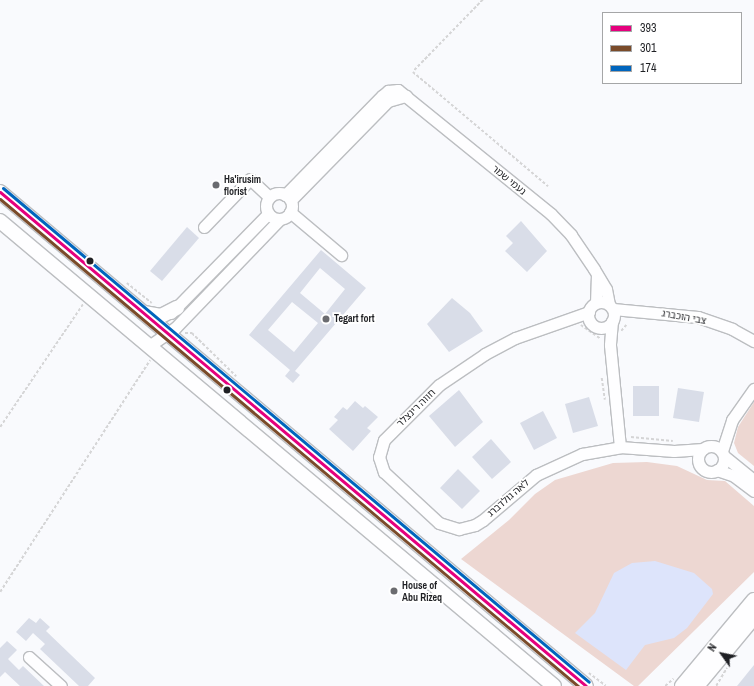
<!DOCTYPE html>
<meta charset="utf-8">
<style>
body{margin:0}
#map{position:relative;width:754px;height:686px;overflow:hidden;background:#f9fafd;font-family:"Archivo Narrow","Noto Sans Hebrew",sans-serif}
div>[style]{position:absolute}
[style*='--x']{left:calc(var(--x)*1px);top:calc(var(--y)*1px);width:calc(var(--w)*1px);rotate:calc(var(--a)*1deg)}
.green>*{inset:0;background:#edd7d2}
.water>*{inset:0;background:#dde4fb}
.building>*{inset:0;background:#d9dde8}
.path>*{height:1.5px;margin-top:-0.75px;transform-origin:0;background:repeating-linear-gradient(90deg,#d5d5d6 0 3px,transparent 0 5px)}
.roads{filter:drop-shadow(1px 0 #bcbec1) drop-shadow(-1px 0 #bcbec1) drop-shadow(0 1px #bcbec1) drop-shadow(0 -1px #bcbec1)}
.minor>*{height:11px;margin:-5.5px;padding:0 5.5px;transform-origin:5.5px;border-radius:5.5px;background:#fefeff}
.minor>.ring{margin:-5.5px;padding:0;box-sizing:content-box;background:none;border:11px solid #fefeff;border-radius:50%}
.major>*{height:14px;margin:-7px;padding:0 7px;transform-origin:7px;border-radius:7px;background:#fefeff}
.bus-1>*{height:3px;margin:-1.5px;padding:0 1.5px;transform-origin:1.5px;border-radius:1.5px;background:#e5007d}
.bus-2>*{height:3px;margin:-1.5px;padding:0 1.5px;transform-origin:1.5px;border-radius:1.5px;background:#7a4b2a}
.bus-3>*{height:3px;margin:-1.5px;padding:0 1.5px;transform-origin:1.5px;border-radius:1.5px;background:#0065bd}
.dots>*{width:11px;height:11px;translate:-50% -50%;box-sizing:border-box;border:2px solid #fff;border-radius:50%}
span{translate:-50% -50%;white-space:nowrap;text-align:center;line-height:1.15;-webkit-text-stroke:3.5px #fff;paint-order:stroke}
.poi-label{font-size:10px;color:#1f2024;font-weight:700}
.left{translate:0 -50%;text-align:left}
.street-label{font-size:10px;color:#1f2024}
.legend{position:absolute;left:602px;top:12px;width:140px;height:72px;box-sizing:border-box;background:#fff;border:1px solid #a5a6a7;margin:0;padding:5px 7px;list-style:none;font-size:12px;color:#1f2024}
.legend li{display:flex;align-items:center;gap:8px;height:20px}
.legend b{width:20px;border:1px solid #a5a6a7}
.north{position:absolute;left:702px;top:634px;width:40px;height:40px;-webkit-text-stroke:3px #fff;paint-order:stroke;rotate:303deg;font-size:11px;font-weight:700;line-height:16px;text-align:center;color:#1f2024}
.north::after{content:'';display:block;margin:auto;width:14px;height:18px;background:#1f2024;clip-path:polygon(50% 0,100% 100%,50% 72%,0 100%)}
</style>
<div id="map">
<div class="green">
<div style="clip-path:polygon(754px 402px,754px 466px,738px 453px,734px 443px,738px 427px)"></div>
<div style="clip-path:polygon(647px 462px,677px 466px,707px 480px,725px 481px,754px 506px,754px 572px,638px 686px,634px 686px,461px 559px,509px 520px,535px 494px,555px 480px,613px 463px)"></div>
</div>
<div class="water">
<div style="clip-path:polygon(655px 561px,694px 573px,712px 589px,713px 594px,687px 628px,674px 638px,645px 645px,626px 670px,575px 633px,595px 613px,614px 573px,632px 563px)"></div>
</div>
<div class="building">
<div style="clip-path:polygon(521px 221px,547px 251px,527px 272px,505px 251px,513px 243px,506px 236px)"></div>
<div style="clip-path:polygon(187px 227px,199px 238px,162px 281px,150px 271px)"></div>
<div style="clip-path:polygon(evenodd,321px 250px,366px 288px,295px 371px,300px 375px,293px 383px,285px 376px,290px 370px,249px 335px,321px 250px,320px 268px,345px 289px,325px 314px,300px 293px,320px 268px,321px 250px,292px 302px,318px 323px,294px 352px,268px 330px,292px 302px)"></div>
<div style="clip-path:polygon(452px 298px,470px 313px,483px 331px,449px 352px,427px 324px)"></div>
<div style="clip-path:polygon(633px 386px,659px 386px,659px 416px,633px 416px)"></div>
<div style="clip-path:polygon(678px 388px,704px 392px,699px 422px,673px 418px)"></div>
<div style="clip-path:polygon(459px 390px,483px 422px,455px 447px,429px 416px)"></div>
<div style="clip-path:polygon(589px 397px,598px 426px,573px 433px,565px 404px)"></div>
<div style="clip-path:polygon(355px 401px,363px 408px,365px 406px,378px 417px,367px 428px,371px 431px,353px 451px,329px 429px,338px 420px,334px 417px,343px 407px,347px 410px)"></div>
<div style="clip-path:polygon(543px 411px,557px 438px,534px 450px,520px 423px)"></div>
<div style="clip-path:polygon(491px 439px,511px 462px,492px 479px,472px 457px)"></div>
<div style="clip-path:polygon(458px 469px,480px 491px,462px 509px,440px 488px)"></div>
<div style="clip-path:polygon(29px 618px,36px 623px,40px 618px,50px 627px,46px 631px,95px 678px,88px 686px,79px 686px,40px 649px,45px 644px,33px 633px,26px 641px,16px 632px)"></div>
<div style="clip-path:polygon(7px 641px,17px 650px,8px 659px,19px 670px,23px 666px,44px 686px,20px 686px,5px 672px,0 677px,0 648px)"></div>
<div style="clip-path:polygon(754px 665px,754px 686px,737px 686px)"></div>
</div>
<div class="path">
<div style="--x:483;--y:0;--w:100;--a:134.2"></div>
<div style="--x:413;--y:72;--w:177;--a:40.2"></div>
<div style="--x:127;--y:283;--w:32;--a:39"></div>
<div style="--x:581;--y:325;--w:24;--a:35"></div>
<div style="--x:621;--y:331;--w:8;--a:-50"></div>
<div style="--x:185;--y:333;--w:7;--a:0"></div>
<div style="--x:192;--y:333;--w:62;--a:44.3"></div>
<div style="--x:602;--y:378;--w:22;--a:82"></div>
<div style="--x:0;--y:427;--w:148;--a:-56"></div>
<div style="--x:631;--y:437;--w:42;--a:5.4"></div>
<div style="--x:0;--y:592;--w:276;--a:-57.1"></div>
<div style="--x:589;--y:673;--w:21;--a:37"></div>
<div style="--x:665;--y:686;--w:11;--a:-41"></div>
<div style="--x:716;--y:686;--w:21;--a:-59"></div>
</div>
<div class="roads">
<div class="minor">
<div class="ring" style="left:266px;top:193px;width:15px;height:15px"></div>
<div style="--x:285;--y:195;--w:139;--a:-45.6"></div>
<div style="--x:382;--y:96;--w:8;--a:-40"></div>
<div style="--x:388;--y:91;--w:10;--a:-6"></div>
<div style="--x:398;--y:90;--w:197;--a:39"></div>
<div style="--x:551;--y:214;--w:29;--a:46"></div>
<div style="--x:571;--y:235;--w:41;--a:55.9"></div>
<div style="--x:594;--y:269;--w:23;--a:59"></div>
<div style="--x:606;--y:289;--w:15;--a:79"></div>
<div style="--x:291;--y:200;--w:139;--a:-45.6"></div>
<div style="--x:388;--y:101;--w:19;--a:-16"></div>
<div style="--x:290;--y:212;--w:67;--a:40.1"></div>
<div style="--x:204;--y:227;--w:66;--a:-46.2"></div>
<div style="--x:250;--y:179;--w:26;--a:43"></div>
<div class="ring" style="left:588px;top:302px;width:15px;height:15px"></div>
<div style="--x:596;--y:303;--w:28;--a:-88"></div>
<div style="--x:613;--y:309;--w:85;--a:5.4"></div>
<div style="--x:698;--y:317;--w:36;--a:19"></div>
<div style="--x:732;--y:329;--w:25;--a:29"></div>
<div style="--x:589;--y:312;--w:78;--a:160.6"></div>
<div style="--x:515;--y:338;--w:34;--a:152"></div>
<div style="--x:485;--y:354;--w:55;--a:146"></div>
<div style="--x:439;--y:385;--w:78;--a:135"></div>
<div style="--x:384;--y:440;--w:18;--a:106"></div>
<div style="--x:379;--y:457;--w:16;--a:72"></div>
<div style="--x:384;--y:472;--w:75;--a:42.8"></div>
<div style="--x:439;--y:523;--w:21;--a:17"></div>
<div style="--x:459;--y:529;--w:16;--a:-14"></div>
<div style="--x:475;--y:525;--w:9;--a:-32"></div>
<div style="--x:483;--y:520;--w:70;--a:-40.3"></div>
<div style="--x:536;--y:475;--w:51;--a:-24.5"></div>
<div style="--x:582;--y:454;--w:39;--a:-10"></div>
<div style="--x:620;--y:447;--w:54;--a:4.2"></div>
<div style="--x:674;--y:451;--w:29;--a:-4"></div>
<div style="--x:171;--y:313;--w:139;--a:-45.6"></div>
<div style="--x:612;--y:321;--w:24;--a:95"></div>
<div style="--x:610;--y:345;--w:102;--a:84.4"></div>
<div style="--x:149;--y:346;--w:32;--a:-35"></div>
<div style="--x:175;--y:328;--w:151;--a:-46.1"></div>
<div class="ring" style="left:698px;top:446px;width:15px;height:15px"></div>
<div style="--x:722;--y:451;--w:33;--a:-72"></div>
<div style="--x:732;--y:420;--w:38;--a:-55"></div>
<div style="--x:724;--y:456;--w:38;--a:39"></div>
<div style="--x:717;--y:470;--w:18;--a:19"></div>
<div style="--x:734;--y:476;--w:25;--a:37"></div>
<div style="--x:29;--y:657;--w:43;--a:42.2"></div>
</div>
<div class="major">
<div style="--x:0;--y:192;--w:766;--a:40.13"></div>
<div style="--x:0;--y:221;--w:723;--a:40.01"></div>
<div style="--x:144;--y:313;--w:17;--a:10"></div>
<div style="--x:161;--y:316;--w:18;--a:-27"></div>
<div style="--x:682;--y:686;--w:112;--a:-50.1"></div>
<div style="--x:697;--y:686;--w:89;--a:-50.4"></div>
</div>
</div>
<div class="bus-1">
<div style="--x:0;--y:192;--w:766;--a:40.13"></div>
</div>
<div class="bus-2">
<div style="--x:0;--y:199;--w:756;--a:40.12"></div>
</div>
<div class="bus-3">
<div style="--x:3;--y:188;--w:766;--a:40.13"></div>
</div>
<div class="dots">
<div style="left:216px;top:185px;background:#6b6c70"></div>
<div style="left:90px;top:261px;background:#1f2024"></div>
<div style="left:326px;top:319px;background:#6b6c70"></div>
<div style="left:227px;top:390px;background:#1f2024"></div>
<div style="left:394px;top:591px;background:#6b6c70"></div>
</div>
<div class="poi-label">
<span class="left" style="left:224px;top:185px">Ha'irusim<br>florist</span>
<span class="left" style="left:334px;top:319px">Tegart fort</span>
<span class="left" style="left:402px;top:591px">House of<br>Abu Rizeq</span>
</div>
<div class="street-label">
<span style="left:509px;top:180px;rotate:39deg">נעמי שמר</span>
<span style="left:684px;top:317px;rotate:10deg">צבי הוכברג</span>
<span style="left:416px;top:408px;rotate:-44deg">חווה רינצלר</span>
<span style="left:508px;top:498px;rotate:-41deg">לאה גולדברג</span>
</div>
<ul class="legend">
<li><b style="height:5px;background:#e5007d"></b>393</li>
<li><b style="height:5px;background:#7a4b2a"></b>301</li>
<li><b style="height:5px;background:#0065bd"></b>174</li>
</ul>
<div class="north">N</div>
</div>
